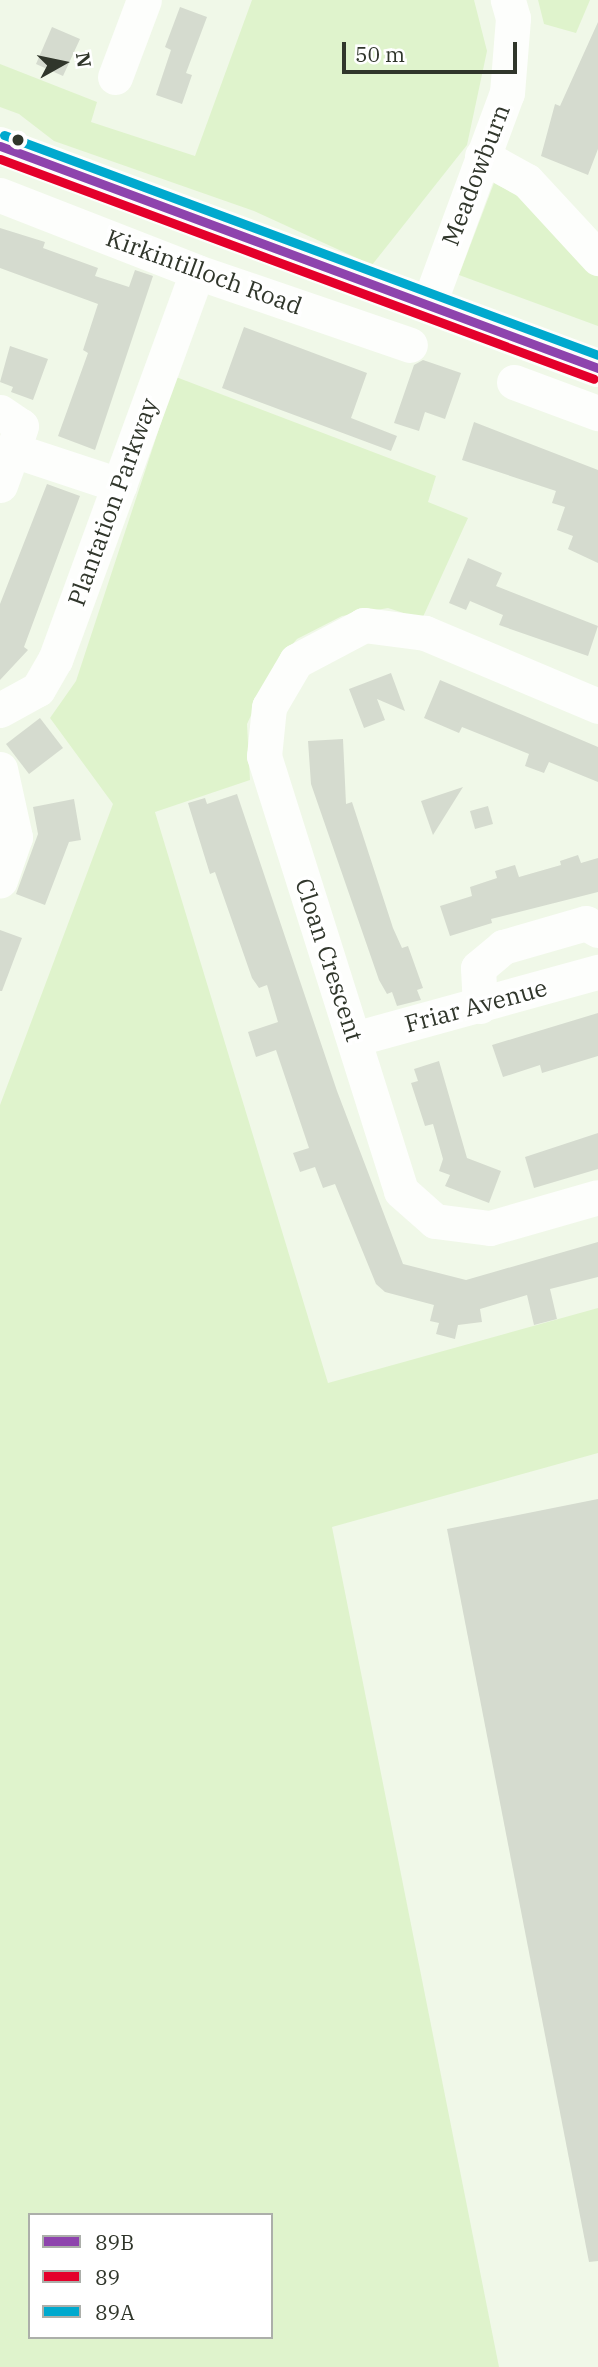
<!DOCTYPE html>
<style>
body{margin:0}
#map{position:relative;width:598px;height:2367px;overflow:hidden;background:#f0f8e8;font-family:"IBM Plex Serif",serif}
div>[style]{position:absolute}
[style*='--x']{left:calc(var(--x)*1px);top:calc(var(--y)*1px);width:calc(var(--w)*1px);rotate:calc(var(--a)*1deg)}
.green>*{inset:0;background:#dff3cc}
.building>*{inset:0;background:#d5dbcf}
.minor>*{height:35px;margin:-17.5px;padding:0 17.5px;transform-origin:17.5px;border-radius:17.5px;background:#fdfefc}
.major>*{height:38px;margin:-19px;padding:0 19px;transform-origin:19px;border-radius:19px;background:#fdfefc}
.bus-1>*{height:9px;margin:-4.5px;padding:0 4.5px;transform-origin:4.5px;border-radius:4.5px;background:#8e44ad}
.bus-2>*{height:9px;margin:-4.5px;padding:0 4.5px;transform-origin:4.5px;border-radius:4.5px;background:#e4002b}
.bus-3>*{height:9px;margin:-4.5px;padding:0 4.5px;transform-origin:4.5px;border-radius:4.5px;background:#00a9ce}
.dots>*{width:19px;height:19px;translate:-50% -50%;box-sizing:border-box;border:4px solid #fff;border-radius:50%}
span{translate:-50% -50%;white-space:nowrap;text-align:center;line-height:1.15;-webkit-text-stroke:7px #fff;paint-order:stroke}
.street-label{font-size:24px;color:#30362b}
.legend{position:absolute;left:28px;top:2213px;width:245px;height:126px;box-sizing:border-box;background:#fff;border:2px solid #acafaa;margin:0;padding:9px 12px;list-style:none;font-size:21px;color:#30362b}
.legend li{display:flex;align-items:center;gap:14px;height:35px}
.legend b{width:35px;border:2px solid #acafaa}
.north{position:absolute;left:28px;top:28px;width:70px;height:70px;-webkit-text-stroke:5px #fff;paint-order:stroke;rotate:81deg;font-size:19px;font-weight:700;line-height:28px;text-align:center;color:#30362b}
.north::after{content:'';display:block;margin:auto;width:24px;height:32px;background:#30362b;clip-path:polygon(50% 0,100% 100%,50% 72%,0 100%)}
.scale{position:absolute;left:342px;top:42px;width:175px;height:32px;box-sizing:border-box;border:4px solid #30362b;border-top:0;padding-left:9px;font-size:21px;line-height:24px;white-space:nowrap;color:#30362b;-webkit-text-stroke:5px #fff;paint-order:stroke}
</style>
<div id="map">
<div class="green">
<div style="clip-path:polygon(252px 0,474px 0,487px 51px,467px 145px,372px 265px,254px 211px,54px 141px,19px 114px,0 107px,0 64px,97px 102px,91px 122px,195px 156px)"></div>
<div style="clip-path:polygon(538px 0,590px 0,576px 33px,544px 24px)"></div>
<div style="clip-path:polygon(494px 183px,519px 196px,598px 270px,598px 326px,459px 275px)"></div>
<div style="clip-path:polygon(evenodd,176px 377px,436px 476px,428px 502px,468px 518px,422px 619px,388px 608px,342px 616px,297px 639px,275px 664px,247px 724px,250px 780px,155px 812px,328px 1383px,598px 1308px,598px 1453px,332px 1527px,499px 2367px,0 2367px,0 1105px,113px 804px,50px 718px,76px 681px,176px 377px,30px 2215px,271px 2215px,271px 2337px,30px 2337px,30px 2215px)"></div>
</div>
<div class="building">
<div style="clip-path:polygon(180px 7px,207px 17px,186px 73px,192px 75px,182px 104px,156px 95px,171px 50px,165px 47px)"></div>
<div style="clip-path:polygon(598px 22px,598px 149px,588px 175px,541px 156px,555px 104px,560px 106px)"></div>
<div style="clip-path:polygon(52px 27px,80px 39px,63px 76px,36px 64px)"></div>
<div style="clip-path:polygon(0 228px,45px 242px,43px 248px,98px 268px,95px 276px,129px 287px,135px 270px,153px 276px,95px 450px,58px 436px,88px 353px,83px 350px,98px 304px,0 268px)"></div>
<div style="clip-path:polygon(244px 327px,367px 373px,351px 418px,397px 436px,391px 451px,222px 388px)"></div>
<div style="clip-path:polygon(10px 346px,48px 359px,33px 400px,11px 392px,13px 387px,0 382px)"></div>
<div style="clip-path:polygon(423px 360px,461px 373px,445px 419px,425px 412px,419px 431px,394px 423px,414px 365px)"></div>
<div style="clip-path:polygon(474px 422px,598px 470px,598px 563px,568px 549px,573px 536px,557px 530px,565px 507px,552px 503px,556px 491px,462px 460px)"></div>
<div style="clip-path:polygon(47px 484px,80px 496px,24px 647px,28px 650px,0 680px,0 604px)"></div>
<div style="clip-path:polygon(468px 558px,502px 573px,496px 586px,598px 626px,588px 656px,499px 625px,503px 615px,470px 601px,466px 610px,449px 603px)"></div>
<div style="clip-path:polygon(391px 673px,405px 711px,377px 699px,385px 720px,364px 728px,349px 689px)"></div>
<div style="clip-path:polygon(440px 680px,598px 747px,598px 782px,549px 762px,544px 773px,525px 766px,529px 754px,462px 727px,459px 733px,424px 718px)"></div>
<div style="clip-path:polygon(40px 718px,63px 748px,29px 774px,6px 744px)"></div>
<div style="clip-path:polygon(343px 739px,346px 804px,352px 802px,393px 928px,402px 948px,408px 946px,423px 988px,417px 990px,421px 1000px,397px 1006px,392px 992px,387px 994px,379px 980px,311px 784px,308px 741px)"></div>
<div style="clip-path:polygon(463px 787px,433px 835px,421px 801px)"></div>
<div style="clip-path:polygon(237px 794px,337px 1091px,403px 1264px,466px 1280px,598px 1242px,598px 1277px,550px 1289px,557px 1319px,534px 1325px,527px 1295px,480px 1309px,482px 1322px,458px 1325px,455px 1339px,436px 1334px,439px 1323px,430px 1321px,434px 1305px,385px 1292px,376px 1284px,335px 1184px,323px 1188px,315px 1167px,300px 1172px,293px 1153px,309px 1148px,276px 1050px,256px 1057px,248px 1032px,278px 1022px,267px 985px,259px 988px,252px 978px,215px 872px,210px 874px,188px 803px,205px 798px,207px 804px)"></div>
<div style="clip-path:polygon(74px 799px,81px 840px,69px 842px,45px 905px,16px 894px,38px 834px,33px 807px)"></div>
<div style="clip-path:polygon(488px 806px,493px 824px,475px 829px,470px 811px)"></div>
<div style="clip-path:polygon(578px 855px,581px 863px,598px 858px,598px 892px,491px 919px,492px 923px,450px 936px,440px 906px,472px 896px,470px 887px,497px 878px,495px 871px,515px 865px,519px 877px,561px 865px,560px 861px)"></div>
<div style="clip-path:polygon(0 930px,22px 938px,2px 991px,0 991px)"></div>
<div style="clip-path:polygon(598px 1013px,598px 1056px,542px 1073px,540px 1065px,503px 1077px,492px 1045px)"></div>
<div style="clip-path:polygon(439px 1061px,467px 1158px,501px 1171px,489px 1203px,445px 1186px,450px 1175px,439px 1171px,443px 1159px,433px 1124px,425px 1126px,411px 1083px,418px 1081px,414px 1069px)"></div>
<div style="clip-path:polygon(598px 1133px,598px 1169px,534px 1188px,525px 1157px)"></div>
<div style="clip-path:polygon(598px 1499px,598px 2261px,589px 2262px,447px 1529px)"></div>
</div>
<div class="minor">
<div style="--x:115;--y:77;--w:82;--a:-69.4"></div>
<div style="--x:482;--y:156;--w:51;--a:29.1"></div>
<div style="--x:527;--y:181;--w:105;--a:47.3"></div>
<div style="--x:0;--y:195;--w:212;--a:21.3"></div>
<div style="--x:197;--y:272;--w:225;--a:18.9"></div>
<div style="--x:428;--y:306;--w:227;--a:-69.7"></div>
<div style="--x:507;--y:93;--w:75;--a:-85.4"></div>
<div style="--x:513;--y:18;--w:19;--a:-106"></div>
<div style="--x:514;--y:382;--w:90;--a:20.3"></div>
<div style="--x:0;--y:412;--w:25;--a:34"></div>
<div style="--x:21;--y:426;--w:25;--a:108"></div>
<div style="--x:0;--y:485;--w:37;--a:-70"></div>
<div style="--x:13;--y:450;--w:112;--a:18.3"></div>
<div style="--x:598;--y:706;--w:188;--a:-157.1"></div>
<div style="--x:425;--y:633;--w:62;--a:-172.5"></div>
<div style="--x:364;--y:625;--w:77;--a:152.1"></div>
<div style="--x:296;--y:661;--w:53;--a:120.4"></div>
<div style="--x:269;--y:707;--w:49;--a:95.8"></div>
<div style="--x:264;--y:756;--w:456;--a:72.5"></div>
<div style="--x:401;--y:1191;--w:45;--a:41.4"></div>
<div style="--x:435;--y:1221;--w:55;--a:7.3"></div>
<div style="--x:490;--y:1228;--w:112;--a:-16"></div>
<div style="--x:0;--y:710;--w:43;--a:-28.9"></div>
<div style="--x:38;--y:689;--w:34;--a:-60"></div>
<div style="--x:55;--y:660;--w:413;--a:-69.9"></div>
<div style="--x:0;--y:769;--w:70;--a:77.6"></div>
<div style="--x:15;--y:837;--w:46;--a:109.2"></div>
<div style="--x:480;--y:1006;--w:38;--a:-93"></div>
<div style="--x:478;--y:968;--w:33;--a:-40"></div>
<div style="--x:503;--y:947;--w:86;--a:-16.1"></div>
<div style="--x:586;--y:923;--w:14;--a:30"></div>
<div style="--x:354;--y:1039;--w:253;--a:-15.4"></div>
</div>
<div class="major">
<div style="--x:0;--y:146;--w:638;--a:20.37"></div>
</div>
<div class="bus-1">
<div style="--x:0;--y:146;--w:638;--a:20.37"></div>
</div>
<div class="bus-2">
<div style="--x:0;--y:159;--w:633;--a:20.32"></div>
</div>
<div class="bus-3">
<div style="--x:4;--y:135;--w:633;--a:20.32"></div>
</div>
<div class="dots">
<div style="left:18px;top:140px;background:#30362b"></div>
</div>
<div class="street-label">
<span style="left:476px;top:175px;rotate:-69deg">Meadowburn</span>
<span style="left:204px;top:272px;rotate:20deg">Kirkintilloch Road</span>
<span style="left:113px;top:502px;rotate:-70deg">Plantation Parkway</span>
<span style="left:329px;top:960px;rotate:72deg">Cloan Crescent</span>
<span style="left:476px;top:1006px;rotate:-15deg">Friar Avenue</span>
</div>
<ul class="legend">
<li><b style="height:9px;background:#8e44ad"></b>89B</li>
<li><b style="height:9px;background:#e4002b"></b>89</li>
<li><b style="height:9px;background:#00a9ce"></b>89A</li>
</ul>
<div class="north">N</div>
<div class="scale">50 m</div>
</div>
